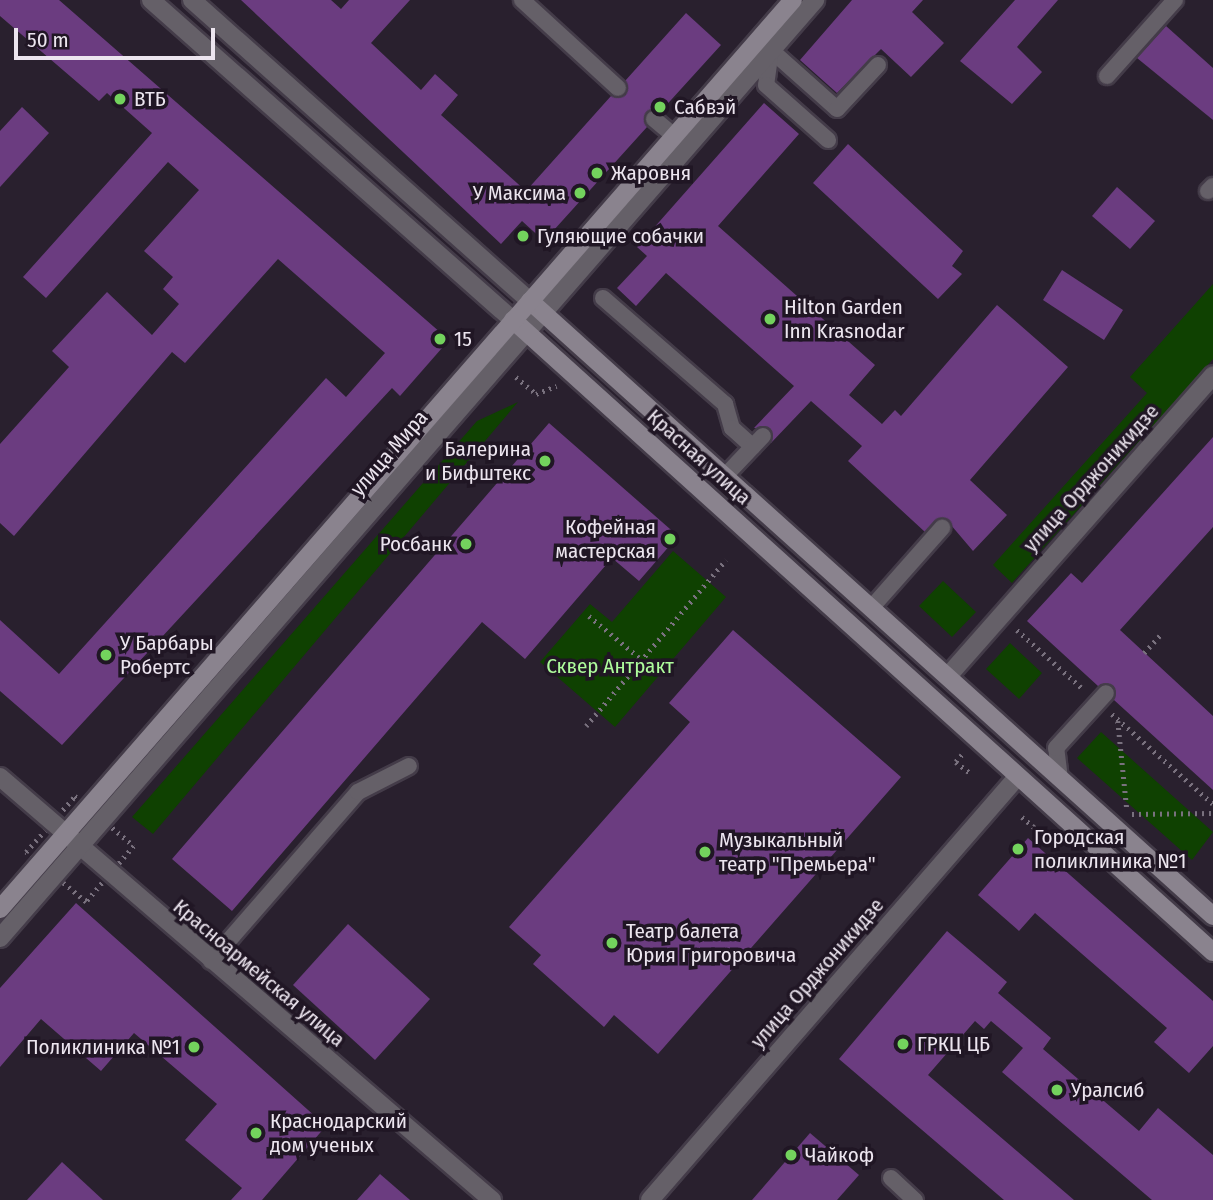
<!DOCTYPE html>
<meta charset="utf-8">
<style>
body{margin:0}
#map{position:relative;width:1213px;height:1200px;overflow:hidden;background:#29202e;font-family:"Fira Sans Condensed",sans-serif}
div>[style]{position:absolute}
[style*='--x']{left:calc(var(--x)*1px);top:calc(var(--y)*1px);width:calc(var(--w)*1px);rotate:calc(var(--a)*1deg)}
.green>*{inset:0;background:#0f4101}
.building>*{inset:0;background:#6b3c80}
.path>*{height:4.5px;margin-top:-2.25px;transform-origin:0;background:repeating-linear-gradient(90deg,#79717e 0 2px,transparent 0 7px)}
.roads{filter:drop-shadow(2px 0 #443c49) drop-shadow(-2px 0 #443c49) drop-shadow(0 2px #443c49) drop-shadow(0 -2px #443c49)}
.service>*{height:16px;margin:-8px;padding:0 8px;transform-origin:8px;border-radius:8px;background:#656068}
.pedestrian>*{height:18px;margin:-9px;padding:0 9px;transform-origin:9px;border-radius:9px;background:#656068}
.minor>*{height:18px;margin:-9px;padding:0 9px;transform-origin:9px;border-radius:9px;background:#656068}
.tertiary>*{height:18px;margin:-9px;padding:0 9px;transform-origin:9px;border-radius:9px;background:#656068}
.secondary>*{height:18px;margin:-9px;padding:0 9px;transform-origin:9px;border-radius:9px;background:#8a838e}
.dots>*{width:19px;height:19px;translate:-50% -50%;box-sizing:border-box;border:4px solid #201624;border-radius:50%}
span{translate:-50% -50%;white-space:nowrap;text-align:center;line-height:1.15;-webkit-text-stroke:7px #201624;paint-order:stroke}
.poi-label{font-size:21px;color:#ece5ef}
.left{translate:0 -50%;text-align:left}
.right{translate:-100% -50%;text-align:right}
.street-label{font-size:21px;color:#ece5ef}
.park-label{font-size:21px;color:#aefc9c}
.scale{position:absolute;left:14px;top:28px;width:201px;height:32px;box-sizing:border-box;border:4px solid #ece5ef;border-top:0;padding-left:9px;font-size:21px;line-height:24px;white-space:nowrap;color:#ece5ef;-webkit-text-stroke:5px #201624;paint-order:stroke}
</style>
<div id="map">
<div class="green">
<div style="clip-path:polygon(1213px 284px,1213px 359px,1012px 583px,993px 565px,1147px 393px,1130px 377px)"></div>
<div style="clip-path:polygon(518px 402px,153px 834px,132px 817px,477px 421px)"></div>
<div style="clip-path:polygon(673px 551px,726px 597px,615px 727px,540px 662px,590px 604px,612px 622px)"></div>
<div style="clip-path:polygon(943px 581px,976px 612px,952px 637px,919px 606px)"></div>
<div style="clip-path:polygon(1010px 643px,1042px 673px,1019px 699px,986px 669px)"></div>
<div style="clip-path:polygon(1101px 732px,1213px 832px,1192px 860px,1077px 758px)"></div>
</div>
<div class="building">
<div style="clip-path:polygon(0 0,59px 0,449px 340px,400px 396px,392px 388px,62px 745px,0 691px,0 620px,59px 674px,326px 378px,346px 397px,385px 353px,278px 259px,185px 363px,172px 352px,14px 536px,0 523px,0 444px,69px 367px,52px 351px,107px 292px,152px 335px,179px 304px,163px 289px,173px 277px,144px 251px,199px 190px,168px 162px,46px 298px,23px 277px,152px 133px,107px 93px,99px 101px,0 16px)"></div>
<div style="clip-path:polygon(241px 0,331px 0,341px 9px,349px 0,410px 0,371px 43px,421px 90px,435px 74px,458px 95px,441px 115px,526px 191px,611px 96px,626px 95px,625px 81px,686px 13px,721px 45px,661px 111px,647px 112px,647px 127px,544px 241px,522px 221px,501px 244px)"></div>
<div style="clip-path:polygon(852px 0,923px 0,912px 12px,944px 43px,911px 77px,881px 49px,837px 93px,800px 60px)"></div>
<div style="clip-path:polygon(1015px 0,1058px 0,1017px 47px,1042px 72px,1012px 104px,960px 61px)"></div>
<div style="clip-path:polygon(1166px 26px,1213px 68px,1213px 120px,1137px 58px)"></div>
<div style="clip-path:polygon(764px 103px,799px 134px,718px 226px,875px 365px,849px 395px,882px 424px,895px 410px,901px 416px,997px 305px,1068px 367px,970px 480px,1007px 515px,973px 551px,945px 518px,925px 532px,848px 461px,862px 446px,811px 401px,771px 443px,770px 428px,754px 428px,794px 386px,666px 273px,636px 306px,617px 288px,647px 256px,637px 247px)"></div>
<div style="clip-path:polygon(22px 107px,49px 133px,0 187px,0 131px)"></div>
<div style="clip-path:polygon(848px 144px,963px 251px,952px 266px,962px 274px,938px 299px,813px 183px)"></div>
<div style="clip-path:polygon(1117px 187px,1155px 221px,1130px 249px,1092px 216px)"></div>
<div style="clip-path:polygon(1062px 270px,1123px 310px,1104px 340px,1043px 300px)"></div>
<div style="clip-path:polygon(549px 423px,678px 536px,639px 581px,612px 558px,525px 659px,482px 622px,232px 911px,172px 859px)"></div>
<div style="clip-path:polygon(1213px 437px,1213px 527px,1120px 630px,1213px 716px,1213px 790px,1114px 700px,1114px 686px,1098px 686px,1027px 621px,1071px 573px,1082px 583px)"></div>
<div style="clip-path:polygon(733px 630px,901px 777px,658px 1054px,614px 1015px,604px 1027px,533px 964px,541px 955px,509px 927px,690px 722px,669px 703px)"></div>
<div style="clip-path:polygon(1028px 838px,1213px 1001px,1213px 1046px,1189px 1073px,1154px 1042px,1167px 1028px,1035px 913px,1019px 931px,978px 895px)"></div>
<div style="clip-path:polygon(76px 903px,326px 1126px,262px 1200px,231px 1200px,242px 1188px,185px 1140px,217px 1104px,134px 1033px,101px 1071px,41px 1019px,0 1067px,0 988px)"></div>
<div style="clip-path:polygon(348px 924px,430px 999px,375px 1060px,293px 985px)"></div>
<div style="clip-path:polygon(947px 931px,1007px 982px,998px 993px,1051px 1038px,1043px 1049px,1139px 1131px,1158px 1108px,1213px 1155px,1213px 1200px,1152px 1200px,1002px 1072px,1023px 1048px,991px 1021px,984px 1029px,975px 1021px,928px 1075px,1074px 1200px,1004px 1200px,839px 1059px)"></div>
<div style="clip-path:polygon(810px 1133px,859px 1175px,837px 1200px,752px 1200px)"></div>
<div style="clip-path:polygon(62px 1162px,103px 1200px,27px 1200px)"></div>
<div style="clip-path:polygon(380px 1174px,410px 1200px,357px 1200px)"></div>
</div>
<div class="path">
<div style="--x:516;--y:377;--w:26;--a:40"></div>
<div style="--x:536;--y:394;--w:22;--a:-22"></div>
<div style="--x:589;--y:616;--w:67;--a:39.6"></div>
<div style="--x:1017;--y:630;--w:90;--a:41.8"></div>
<div style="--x:1144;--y:653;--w:27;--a:-48"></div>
<div style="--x:1112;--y:714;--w:135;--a:41.7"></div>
<div style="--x:1118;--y:721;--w:89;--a:84.2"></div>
<div style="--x:586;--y:726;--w:217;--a:-49.9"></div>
<div style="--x:962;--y:755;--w:9;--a:131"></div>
<div style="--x:956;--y:762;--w:18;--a:38"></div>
<div style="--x:75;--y:796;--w:77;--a:40.3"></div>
<div style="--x:134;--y:846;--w:74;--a:130.6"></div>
<div style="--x:86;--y:902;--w:78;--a:-140.2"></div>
<div style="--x:26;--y:852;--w:74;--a:-48.8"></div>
<div style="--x:1132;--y:814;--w:81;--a:-0.7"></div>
<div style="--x:1022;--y:817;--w:16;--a:40"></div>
<div style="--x:1034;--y:827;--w:6;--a:-51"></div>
</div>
<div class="roads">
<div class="service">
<div style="--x:522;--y:0;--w:130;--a:42.5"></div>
<div style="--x:763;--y:43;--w:99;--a:41.7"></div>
<div style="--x:837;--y:109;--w:60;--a:-47"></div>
<div style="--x:771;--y:50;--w:35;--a:98"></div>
<div style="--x:766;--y:85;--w:83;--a:41.6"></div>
<div style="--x:1107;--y:76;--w:102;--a:-48.2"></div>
<div style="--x:654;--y:119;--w:26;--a:40"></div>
<div style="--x:1208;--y:191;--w:7;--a:-45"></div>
<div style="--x:603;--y:298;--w:162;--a:41"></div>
<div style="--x:725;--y:404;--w:25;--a:74"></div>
<div style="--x:732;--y:428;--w:28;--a:42"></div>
<div style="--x:725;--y:476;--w:55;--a:-46.5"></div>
<div style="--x:872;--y:607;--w:106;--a:-48.5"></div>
<div style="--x:1060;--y:779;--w:31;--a:-97"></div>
<div style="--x:1056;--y:748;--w:74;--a:-47.7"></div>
<div style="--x:211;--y:961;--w:224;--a:-49"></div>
<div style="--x:358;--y:792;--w:57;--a:-27"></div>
<div style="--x:891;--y:1178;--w:33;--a:43"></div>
</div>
<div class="pedestrian">
<div style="--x:948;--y:676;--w:401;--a:-48.6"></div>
</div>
<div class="minor">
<div style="--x:650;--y:1200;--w:561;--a:-49.04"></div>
</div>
<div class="tertiary">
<div style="--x:151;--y:0;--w:483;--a:41.5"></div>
<div style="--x:192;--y:0;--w:453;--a:41.7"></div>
<div style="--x:0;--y:777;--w:649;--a:40.69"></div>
<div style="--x:0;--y:938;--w:1243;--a:-49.01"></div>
</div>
<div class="secondary">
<div style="--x:530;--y:301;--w:919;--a:42"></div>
<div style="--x:513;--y:320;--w:943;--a:42.08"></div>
<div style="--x:0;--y:909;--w:1206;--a:-48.9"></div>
</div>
</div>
<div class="dots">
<div style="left:120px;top:99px;background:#73d25d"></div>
<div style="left:660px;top:107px;background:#73d25d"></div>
<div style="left:597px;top:173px;background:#73d25d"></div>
<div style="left:580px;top:193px;background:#73d25d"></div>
<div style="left:523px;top:236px;background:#73d25d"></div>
<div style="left:770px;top:319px;background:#73d25d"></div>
<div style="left:440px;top:339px;background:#73d25d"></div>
<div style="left:545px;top:461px;background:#73d25d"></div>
<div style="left:670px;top:539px;background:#73d25d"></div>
<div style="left:466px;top:544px;background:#73d25d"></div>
<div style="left:106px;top:655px;background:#73d25d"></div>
<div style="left:1018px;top:849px;background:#73d25d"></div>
<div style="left:705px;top:852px;background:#73d25d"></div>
<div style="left:612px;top:943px;background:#73d25d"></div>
<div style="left:903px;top:1044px;background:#73d25d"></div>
<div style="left:194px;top:1047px;background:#73d25d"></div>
<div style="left:1057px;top:1090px;background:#73d25d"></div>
<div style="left:256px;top:1133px;background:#73d25d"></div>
<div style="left:791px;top:1155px;background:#73d25d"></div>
</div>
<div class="poi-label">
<span class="left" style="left:134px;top:99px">ВТБ</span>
<span class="left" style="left:674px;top:107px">Сабвэй</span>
<span class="left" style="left:611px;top:173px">Жаровня</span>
<span class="right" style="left:566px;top:193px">У Максима</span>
<span class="left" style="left:537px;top:236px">Гуляющие собачки</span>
<span class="left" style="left:784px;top:319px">Hilton Garden<br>Inn Krasnodar</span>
<span class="left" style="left:454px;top:339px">15</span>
<span class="right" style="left:531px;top:461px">Балерина<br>и Бифштекс</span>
<span class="right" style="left:656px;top:539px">Кофейная<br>мастерская</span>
<span class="right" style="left:452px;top:544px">Росбанк</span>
<span class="left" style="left:120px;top:655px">У Барбары<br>Робертс</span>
<span class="left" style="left:1034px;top:849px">Городская<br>поликлиника №1</span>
<span class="left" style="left:719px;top:852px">Музыкальный<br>театр "Премьера"</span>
<span class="left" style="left:626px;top:943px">Театр балета<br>Юрия Григоровича</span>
<span class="left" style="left:917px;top:1044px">ГРКЦ ЦБ</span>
<span class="right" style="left:180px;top:1047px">Поликлиника №1</span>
<span class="left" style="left:1071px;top:1090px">Уралсиб</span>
<span class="left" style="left:270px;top:1133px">Краснодарский<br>дом ученых</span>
<span class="left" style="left:805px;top:1155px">Чайкоф</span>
</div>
<div class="street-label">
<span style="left:389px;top:453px;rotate:-49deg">улица Мира</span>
<span style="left:699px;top:457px;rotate:42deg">Красная улица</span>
<span style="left:1091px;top:478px;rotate:-48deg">улица Орджоникидзе</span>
<span style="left:259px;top:973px;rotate:40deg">Красноармейская улица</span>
<span style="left:817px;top:973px;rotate:-49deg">улица Орджоникидзе</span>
</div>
<div class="park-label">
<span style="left:610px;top:666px">Сквер Антракт</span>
</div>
<div class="scale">50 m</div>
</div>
